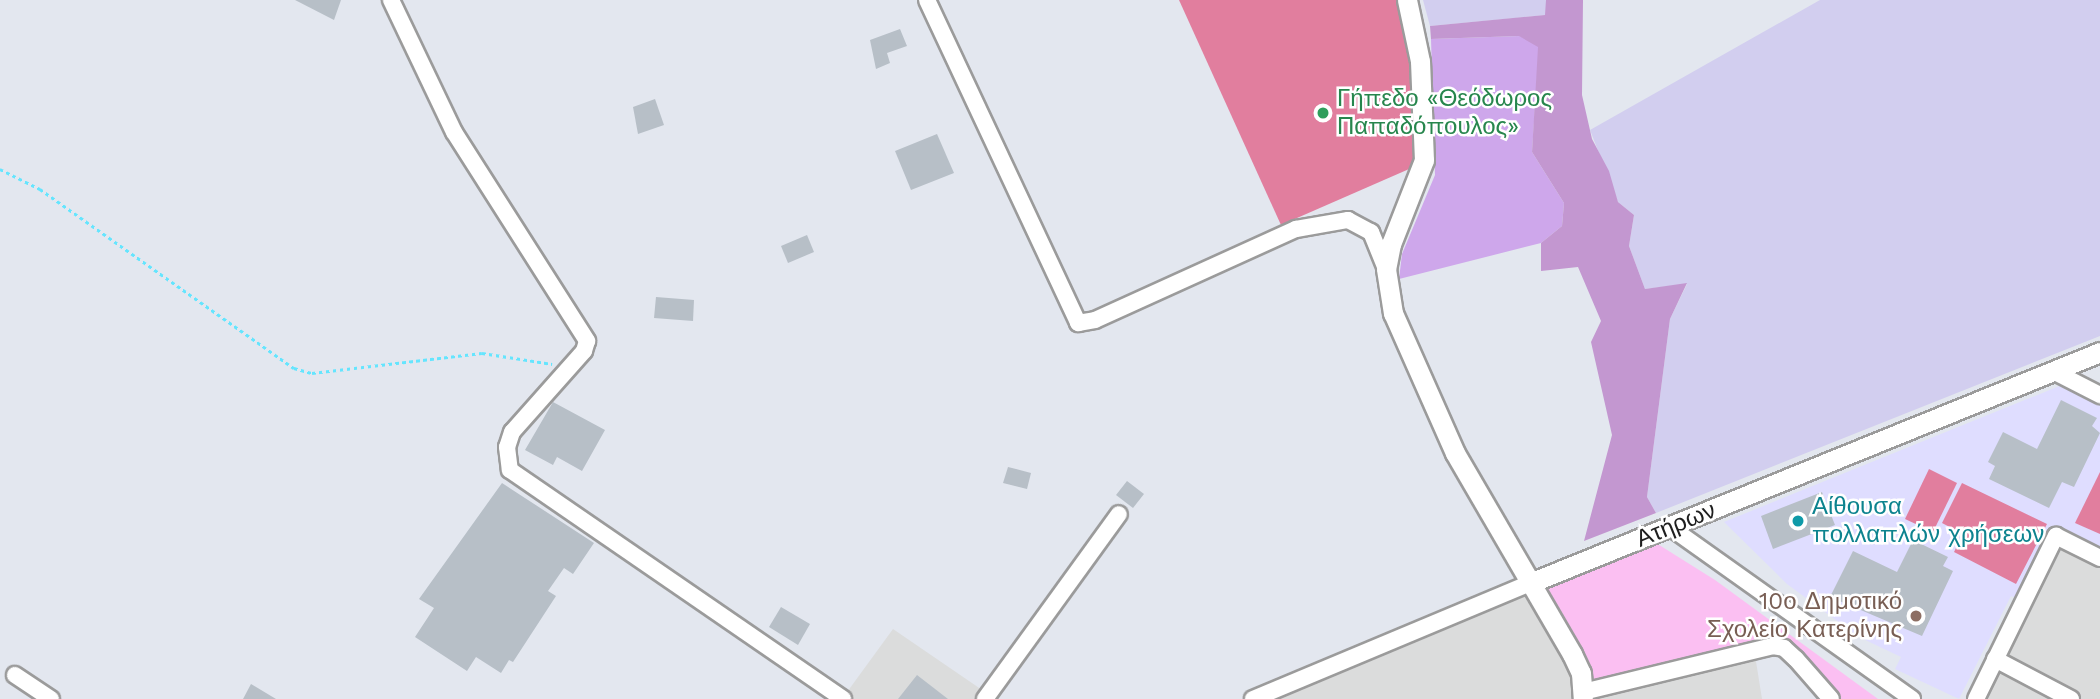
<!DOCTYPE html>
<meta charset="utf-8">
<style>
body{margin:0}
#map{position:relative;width:2100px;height:699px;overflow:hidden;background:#e3e7ef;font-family:"Work Sans",sans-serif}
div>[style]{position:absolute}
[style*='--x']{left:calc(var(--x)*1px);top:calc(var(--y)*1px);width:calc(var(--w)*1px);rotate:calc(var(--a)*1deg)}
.residential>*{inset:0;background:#dbdcdc}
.education>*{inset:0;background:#dfddff}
.farmland>*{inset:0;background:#d2ceef}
.grass>*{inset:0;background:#cea7eb}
.forest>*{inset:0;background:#c397d0}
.park>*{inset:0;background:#fbbff2}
.pitch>*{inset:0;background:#e17e9e}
.building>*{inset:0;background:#b7bfc7}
.path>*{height:2.5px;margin-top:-1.25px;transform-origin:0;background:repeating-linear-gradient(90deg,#65e5fe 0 3.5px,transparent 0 7px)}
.roads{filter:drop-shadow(2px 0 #9b9b9b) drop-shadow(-2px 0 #9b9b9b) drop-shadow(0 2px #9b9b9b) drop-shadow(0 -2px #9b9b9b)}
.minor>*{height:16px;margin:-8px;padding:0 8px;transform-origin:8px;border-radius:8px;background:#fff}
.tertiary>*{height:19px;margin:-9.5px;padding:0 9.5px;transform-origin:9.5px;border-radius:9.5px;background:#fff}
.dots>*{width:19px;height:19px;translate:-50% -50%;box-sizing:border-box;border:4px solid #fff;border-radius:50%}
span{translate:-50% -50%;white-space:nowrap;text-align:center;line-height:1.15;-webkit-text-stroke:5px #fff;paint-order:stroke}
.leisure-label{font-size:24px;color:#27864d}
.left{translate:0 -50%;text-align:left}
.culture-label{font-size:24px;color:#0d838f}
.street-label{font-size:24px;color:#1e1e1e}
.education-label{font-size:24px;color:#785e54}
.right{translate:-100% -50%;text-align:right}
</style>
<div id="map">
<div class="residential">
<div style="clip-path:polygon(2056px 536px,2100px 558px,2100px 699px,1976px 699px)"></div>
<div style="clip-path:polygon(1530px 583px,1572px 654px,1754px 649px,1762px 699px,1265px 699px)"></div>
<div style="clip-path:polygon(893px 629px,988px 694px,985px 699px,842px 699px)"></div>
</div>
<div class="education">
<div style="clip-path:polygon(2062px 385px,2100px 403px,2100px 552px,2054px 530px,2019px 599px,2011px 596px,1959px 699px,1895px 669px,1901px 657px,1859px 637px,1787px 584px,1724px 522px)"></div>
</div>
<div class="farmland">
<div style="clip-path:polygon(1423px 0,1546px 0,1546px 15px,1430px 26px)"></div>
<div style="clip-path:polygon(1820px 0,2100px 0,2100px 336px,1656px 513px,1647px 497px,1670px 319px,1687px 284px,1645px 289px,1629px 246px,1634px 215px,1618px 202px,1590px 130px)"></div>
</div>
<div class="grass">
<div style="clip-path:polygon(1520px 36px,1539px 46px,1532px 152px,1564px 203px,1562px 226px,1541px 243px,1399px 279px,1402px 254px,1435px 175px,1431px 39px)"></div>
</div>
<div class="forest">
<div style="clip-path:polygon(1546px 0,1583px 0,1582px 95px,1592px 139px,1609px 171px,1618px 202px,1634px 215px,1629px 246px,1645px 289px,1687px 283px,1670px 319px,1647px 497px,1656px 513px,1584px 541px,1612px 435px,1591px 342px,1601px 321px,1578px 267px,1541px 271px,1541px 243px,1562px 226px,1564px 203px,1532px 152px,1538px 47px,1519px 36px,1431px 39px,1430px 26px,1545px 15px)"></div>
</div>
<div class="park">
<div style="clip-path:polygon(1656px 543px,1715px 580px,1878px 699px,1831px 699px,1781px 643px,1769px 638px,1589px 686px,1542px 594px,1545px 587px)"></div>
</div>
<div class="pitch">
<div style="clip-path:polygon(1179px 0,1401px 0,1416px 60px,1416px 166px,1281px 225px)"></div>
<div style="clip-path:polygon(1929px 469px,1957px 483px,1933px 532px,1905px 519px)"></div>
<div style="clip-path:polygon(2100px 472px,2100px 534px,2075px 523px)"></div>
<div style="clip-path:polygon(1962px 483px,2047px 524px,2016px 584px,1954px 552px,1963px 534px,1942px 523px)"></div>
</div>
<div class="building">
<div style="clip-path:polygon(295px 0,341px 0,334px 20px)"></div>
<div style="clip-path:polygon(900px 29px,907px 46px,887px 53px,890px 63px,876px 69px,870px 40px)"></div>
<div style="clip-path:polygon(655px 99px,664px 125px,638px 134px,633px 107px)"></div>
<div style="clip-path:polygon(937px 134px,954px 173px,911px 190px,895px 151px)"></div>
<div style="clip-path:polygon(807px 235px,814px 252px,788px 263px,781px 246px)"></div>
<div style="clip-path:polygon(656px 297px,694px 300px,693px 321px,654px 318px)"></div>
<div style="clip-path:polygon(2061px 400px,2097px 418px,2092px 426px,2100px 433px,2074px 487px,2062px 482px,2049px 508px,1989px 479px,1995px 466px,1988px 462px,2003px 432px,2037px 449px)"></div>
<div style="clip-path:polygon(553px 402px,605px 430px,582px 471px,557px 457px,553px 465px,525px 450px)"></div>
<div style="clip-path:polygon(1008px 467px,1031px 473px,1027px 489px,1003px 483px)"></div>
<div style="clip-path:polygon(1127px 481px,1144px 494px,1133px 508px,1116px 495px)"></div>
<div style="clip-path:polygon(502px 483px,594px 543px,573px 574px,564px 568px,548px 591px,556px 596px,513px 662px,509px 660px,501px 673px,476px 657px,467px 671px,415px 637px,434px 608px,419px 599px)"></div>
<div style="clip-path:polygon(1822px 492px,1835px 525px,1773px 549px,1761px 516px)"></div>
<div style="clip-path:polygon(1913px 540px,1948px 557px,1943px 566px,1953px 571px,1922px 636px,1830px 597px,1853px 551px,1897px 572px)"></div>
<div style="clip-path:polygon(781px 607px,810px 624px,798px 645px,769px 627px)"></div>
<div style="clip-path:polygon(917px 675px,948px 699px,898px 699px)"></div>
<div style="clip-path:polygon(251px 684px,276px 699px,243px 699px)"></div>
</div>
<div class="path">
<div style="--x:0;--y:169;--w:45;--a:26.6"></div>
<div style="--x:40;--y:189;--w:311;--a:35.2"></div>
<div style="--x:294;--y:368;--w:19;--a:16"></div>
<div style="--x:312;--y:373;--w:171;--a:-6.7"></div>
<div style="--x:482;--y:353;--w:71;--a:8.9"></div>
</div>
<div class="roads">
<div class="minor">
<div style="--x:391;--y:0;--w:146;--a:64.5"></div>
<div style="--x:454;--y:132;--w:248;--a:57.5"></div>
<div style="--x:587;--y:341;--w:10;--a:107"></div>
<div style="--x:584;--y:351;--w:108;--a:131.6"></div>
<div style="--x:512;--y:432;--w:16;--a:108"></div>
<div style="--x:507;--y:447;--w:23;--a:83"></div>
<div style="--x:510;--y:470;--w:404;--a:34.5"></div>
<div style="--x:927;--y:0;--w:357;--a:64.9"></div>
<div style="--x:1078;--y:323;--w:17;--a:-10"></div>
<div style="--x:1095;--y:320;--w:221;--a:-24.4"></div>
<div style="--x:1296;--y:229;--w:53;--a:-9.8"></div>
<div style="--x:1348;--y:220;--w:26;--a:28"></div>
<div style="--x:1371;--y:232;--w:40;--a:68"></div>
<div style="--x:2055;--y:372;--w:51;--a:27.1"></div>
<div style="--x:1670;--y:527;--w:297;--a:35.4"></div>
<div style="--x:1995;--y:659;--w:86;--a:27.8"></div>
<div style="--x:15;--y:675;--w:43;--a:33.7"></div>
<div style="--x:1583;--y:692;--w:195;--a:-13.6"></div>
<div style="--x:1773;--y:646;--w:11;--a:10"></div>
<div style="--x:1784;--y:648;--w:16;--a:43"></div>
<div style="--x:1796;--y:659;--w:53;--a:48.8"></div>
<div style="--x:985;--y:699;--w:228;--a:-54.1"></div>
<div style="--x:1253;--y:699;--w:300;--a:-22.7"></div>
<div style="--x:1976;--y:699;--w:182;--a:-63.9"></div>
<div style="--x:2056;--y:536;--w:49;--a:26.6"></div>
</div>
<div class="tertiary">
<div style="--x:1407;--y:0;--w:62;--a:78"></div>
<div style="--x:1420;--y:61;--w:99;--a:87.7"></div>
<div style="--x:1424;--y:160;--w:90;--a:111.4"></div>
<div style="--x:1391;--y:244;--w:25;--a:101"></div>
<div style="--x:1386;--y:269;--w:45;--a:81"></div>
<div style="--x:1393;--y:313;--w:153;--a:66.1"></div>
<div style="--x:1455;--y:453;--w:233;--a:59.8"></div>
<div style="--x:1572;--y:654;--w:21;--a:65"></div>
<div style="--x:1581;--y:673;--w:26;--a:86"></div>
<div style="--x:1530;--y:583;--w:615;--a:-22.06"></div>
</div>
</div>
<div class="dots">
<div style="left:1323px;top:113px;background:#2e9e5b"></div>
<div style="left:1798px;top:521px;background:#0f9aa8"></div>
<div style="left:1916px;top:616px;background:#8d6e63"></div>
</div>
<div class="leisure-label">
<span class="left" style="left:1337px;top:113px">Γήπεδο «Θεόδωρος<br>Παπαδόπουλος»</span>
</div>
<div class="culture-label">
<span class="left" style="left:1812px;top:521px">Αίθουσα<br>πολλαπλών χρήσεων</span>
</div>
<div class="street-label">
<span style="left:1676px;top:525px;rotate:-22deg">Ατήρων</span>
</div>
<div class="education-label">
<span class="right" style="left:1902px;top:616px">10ο Δημοτικό<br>Σχολείο Κατερίνης</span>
</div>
</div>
